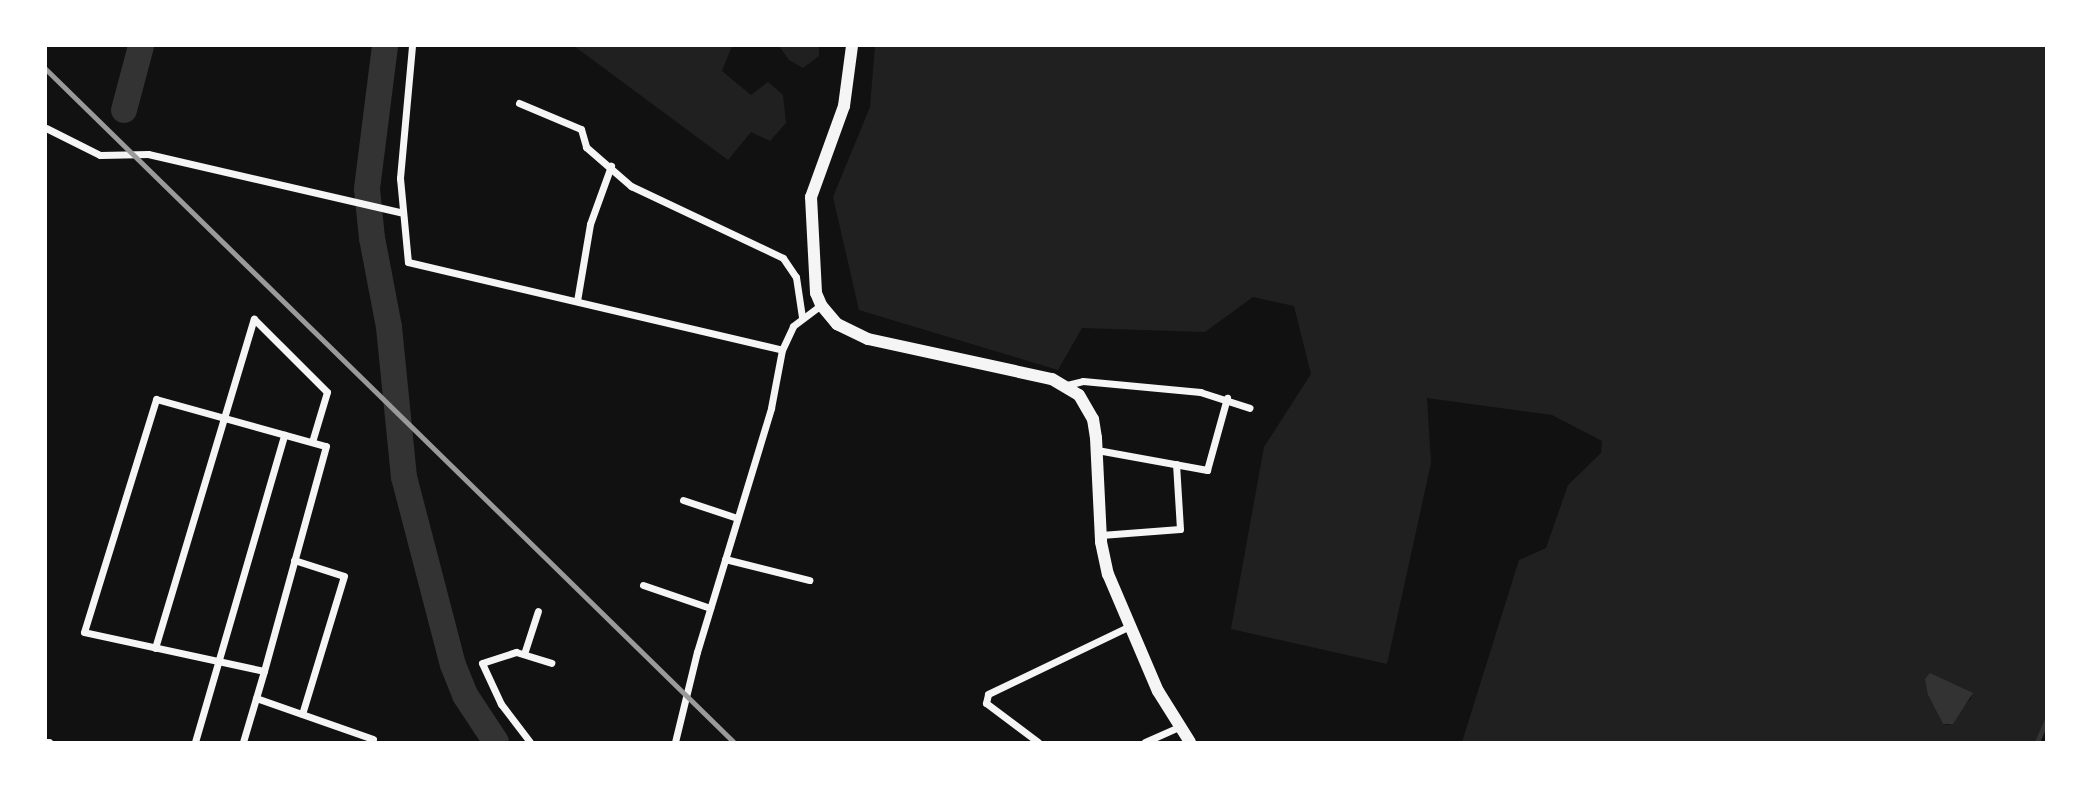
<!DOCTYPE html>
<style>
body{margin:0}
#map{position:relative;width:2092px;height:788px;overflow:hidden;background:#111;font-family:"PT Sans Narrow",sans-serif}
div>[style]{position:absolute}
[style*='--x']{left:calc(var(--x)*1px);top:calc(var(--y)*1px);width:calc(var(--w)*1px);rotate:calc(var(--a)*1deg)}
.green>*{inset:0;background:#202020}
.water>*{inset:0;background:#333}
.stream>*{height:4.5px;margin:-2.25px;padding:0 2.25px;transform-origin:2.25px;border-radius:2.25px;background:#333}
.river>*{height:26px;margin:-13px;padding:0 13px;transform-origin:13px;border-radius:13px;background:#333}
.minor>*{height:7px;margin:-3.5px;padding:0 3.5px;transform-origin:3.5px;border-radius:3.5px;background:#f5f5f5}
.secondary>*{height:12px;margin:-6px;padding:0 6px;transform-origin:6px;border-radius:6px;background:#f5f5f5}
.rail>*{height:4.5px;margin:-2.25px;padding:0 2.25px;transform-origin:2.25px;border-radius:2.25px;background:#9a9a9a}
span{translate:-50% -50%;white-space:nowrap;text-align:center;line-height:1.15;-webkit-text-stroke:5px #fff;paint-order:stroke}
.frame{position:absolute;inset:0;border:47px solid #fff;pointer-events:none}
</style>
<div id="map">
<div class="green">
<div style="clip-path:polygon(574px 46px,732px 46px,722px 71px,751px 95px,768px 82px,783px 95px,786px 123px,770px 141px,751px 132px,728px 160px)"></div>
<div style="clip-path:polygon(779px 46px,819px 46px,819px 56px,803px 68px,789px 60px)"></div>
<div style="clip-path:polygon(evenodd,875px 46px,2046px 46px,2046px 719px,2036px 742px,1462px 742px,1519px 560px,1546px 548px,1568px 485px,1601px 453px,1602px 441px,1552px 415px,1427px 398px,1431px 463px,1387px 664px,1231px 629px,1264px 447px,1311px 374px,1294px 306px,1253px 297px,1205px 332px,1082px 328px,1058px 370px,859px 310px,833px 197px,870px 107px,875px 46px,1928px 695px,1972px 697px,1948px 725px,1943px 724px,1928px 695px)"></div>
</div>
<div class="water">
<div style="clip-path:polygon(1930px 673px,1973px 693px,1953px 724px,1943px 724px,1928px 695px,1925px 679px)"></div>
</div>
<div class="stream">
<div style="--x:2037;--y:742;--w:22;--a:-66"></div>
</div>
<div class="river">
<div style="--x:385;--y:46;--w:144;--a:97.2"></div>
<div style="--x:367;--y:189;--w:49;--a:84.2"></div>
<div style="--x:372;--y:238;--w:91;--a:79.2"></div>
<div style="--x:389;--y:327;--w:151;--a:84.3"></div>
<div style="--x:404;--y:477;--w:194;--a:75.4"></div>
<div style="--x:453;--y:665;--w:32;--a:68"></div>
<div style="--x:465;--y:695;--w:56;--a:56.6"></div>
<div style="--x:124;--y:110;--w:66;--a:-75.1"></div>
</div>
<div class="minor">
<div style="--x:412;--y:46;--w:133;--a:95.2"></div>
<div style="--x:400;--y:178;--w:84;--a:84.6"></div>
<div style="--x:408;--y:262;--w:384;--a:13.2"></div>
<div style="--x:519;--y:103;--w:67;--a:22.8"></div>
<div style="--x:581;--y:129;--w:19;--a:74"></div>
<div style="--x:586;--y:147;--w:60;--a:40.9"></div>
<div style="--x:631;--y:186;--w:168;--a:25.3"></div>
<div style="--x:783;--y:258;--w:23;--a:56"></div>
<div style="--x:796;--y:277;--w:40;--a:81.5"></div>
<div style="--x:46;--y:128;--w:60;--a:26.6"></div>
<div style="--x:100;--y:155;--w:48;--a:-1.2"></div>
<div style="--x:148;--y:154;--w:259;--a:13"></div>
<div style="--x:577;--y:301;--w:78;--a:-80.4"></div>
<div style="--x:590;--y:224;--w:62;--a:-70.1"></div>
<div style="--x:1067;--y:385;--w:16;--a:-14"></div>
<div style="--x:1083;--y:381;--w:118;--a:5.4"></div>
<div style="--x:1200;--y:392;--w:52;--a:17.7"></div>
<div style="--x:156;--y:399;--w:176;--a:15.5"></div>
<div style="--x:326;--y:446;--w:233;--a:105.4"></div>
<div style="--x:264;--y:671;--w:184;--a:-167.8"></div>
<div style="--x:84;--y:632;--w:244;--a:-72.8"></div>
<div style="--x:1097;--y:450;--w:112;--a:10.3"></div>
<div style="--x:1207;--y:470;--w:75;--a:-74.5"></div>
<div style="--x:683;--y:500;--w:57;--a:18.4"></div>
<div style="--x:1101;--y:535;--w:79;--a:-4.3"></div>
<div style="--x:1180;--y:529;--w:65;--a:-93.5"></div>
<div style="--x:725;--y:559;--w:87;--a:14"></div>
<div style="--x:294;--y:560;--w:52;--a:17.7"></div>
<div style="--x:344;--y:576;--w:144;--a:106.9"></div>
<div style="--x:643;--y:585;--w:71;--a:18.9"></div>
<div style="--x:155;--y:648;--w:344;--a:-73.3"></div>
<div style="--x:254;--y:319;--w:103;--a:45"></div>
<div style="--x:327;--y:392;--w:52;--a:106.7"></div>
<div style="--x:524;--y:654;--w:45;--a:-72"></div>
<div style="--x:256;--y:698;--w:124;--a:19.3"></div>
<div style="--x:46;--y:742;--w:3;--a:0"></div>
<div style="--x:195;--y:742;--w:320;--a:-73.8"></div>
<div style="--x:243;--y:742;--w:74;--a:-73.5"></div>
<div style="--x:530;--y:742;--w:48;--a:-127.3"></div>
<div style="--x:501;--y:704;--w:45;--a:-114.9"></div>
<div style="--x:482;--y:663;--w:36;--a:-18"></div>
<div style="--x:516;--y:652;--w:37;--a:17"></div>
<div style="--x:675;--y:742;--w:93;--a:-76.3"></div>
<div style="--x:697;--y:652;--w:255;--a:-73.1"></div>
<div style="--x:771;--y:408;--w:59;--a:-79.3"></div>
<div style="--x:782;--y:350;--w:26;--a:-65"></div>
<div style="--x:793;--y:326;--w:35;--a:-37"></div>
<div style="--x:1038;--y:742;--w:65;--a:-143.1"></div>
<div style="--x:986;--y:703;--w:9;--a:-77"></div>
<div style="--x:988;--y:694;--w:157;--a:-25.6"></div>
<div style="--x:1145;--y:742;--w:36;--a:-24"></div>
</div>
<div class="secondary">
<div style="--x:852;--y:46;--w:61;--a:97.6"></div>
<div style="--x:844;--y:106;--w:97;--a:109.9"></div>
<div style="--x:811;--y:197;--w:96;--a:87"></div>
<div style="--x:816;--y:293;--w:13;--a:67"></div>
<div style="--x:821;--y:305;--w:25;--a:50"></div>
<div style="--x:837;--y:324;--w:34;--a:26"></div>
<div style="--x:868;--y:339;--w:188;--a:12.3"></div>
<div style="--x:1052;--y:379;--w:31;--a:31"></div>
<div style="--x:1079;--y:395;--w:28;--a:60"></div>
<div style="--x:1093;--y:419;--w:19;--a:81"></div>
<div style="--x:1096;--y:438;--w:104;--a:87.2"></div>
<div style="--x:1101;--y:542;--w:33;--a:78"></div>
<div style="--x:1108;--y:574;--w:127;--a:66.9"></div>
<div style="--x:1158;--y:691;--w:60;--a:57.9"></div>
</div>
<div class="rail">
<div style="--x:46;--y:69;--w:962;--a:44.37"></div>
</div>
<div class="frame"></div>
</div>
